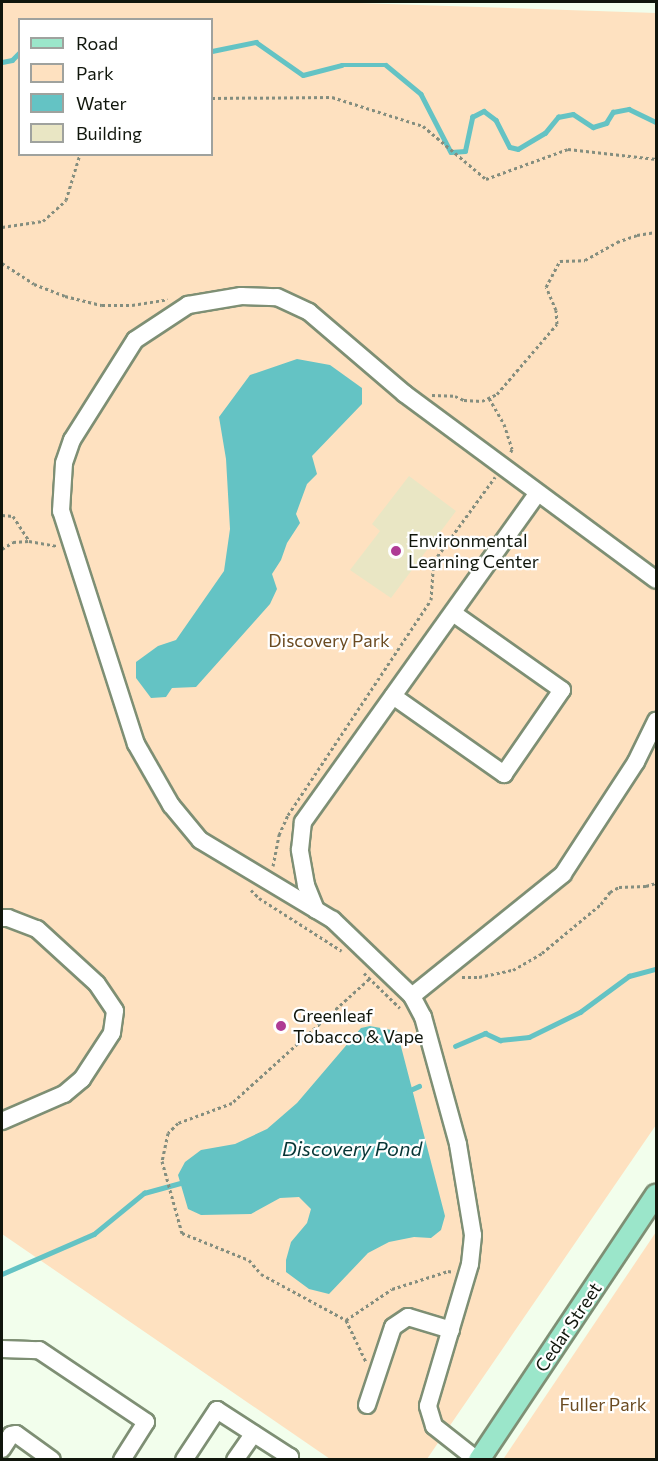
<!DOCTYPE html>
<style>
body{margin:0}
#map{position:relative;width:658px;height:1461px;overflow:hidden;background:#f2feec;font-family:Commissioner,sans-serif}
div>[style]{position:absolute}
[style*='--x']{left:calc(var(--x)*1px);top:calc(var(--y)*1px);width:calc(var(--w)*1px);rotate:calc(var(--a)*1deg)}
.green>*{inset:0;background:#fee1c0}
.water>*{inset:0;background:#64c3c4}
.stream>*{height:4.5px;margin:-2.25px;padding:0 2.25px;transform-origin:2.25px;border-radius:2.25px;background:#64c3c4}
.building>*{inset:0;background:#e9e6c4}
.path>*{height:3px;margin-top:-1.5px;transform-origin:0;background:repeating-linear-gradient(90deg,#848e7f 0 3px,transparent 0 6px)}
.roads{filter:drop-shadow(2px 0 #7e8f74) drop-shadow(-2px 0 #7e8f74) drop-shadow(0 2px #7e8f74) drop-shadow(0 -2px #7e8f74)}
.minor>*{height:16px;margin:-8px;padding:0 8px;transform-origin:8px;border-radius:8px;background:#fff}
.major>*{height:20px;margin:-10px;padding:0 10px;transform-origin:10px;border-radius:10px;background:#9be6ca}
.dots>*{width:16px;height:16px;translate:-50% -50%;box-sizing:border-box;border:3px solid #fff;border-radius:50%}
span{translate:-50% -50%;white-space:nowrap;text-align:center;line-height:1.15;-webkit-text-stroke:4.5px #fff;paint-order:stroke}
.poi-label{font-size:18px;color:#10160c}
.left{translate:0 -50%;text-align:left}
.park-label{font-size:18px;color:#6b4b21}
.street-label{font-size:18px;color:#10160c}
.water-label{font-size:20px;color:#053535;font-style:italic}
.frame{position:absolute;inset:0;border:3px solid #10160c;pointer-events:none}
.legend{position:absolute;left:18px;top:18px;width:195px;height:138px;box-sizing:border-box;background:#fff;border:2px solid #9fa29e;margin:0;padding:8px 10px;list-style:none;font-size:18px;color:#10160c}
.legend li{display:flex;align-items:center;gap:12px;height:30px}
.legend b{width:30px;border:2px solid #9fa29e}
</style>
<div id="map">
<div class="green">
<div style="clip-path:polygon(evenodd,2px 2px,327px 2px,656px 13px,656px 1125px,427px 1459px,330px 1459px,2px 1234px,2px 2px,20px 20px,212px 20px,212px 154px,20px 154px,20px 20px)"></div>
<div style="clip-path:polygon(656px 1232px,656px 1459px,504px 1458px)"></div>
</div>
<div class="water">
<div style="clip-path:polygon(297px 359px,330px 365px,362px 388px,362px 404px,312px 456px,317px 474px,307px 484px,296px 514px,300px 523px,287px 543px,281px 560px,272px 574px,277px 589px,270px 604px,196px 687px,172px 688px,166px 697px,151px 698px,136px 678px,136px 662px,158px 646px,176px 640px,224px 571px,230px 529px,226px 459px,219px 417px,250px 375px)"></div>
<div style="clip-path:polygon(370px 1026px,397px 1031px,445px 1216px,441px 1230px,431px 1238px,414px 1237px,389px 1242px,368px 1253px,329px 1294px,309px 1289px,286px 1272px,286px 1260px,291px 1242px,307px 1223px,311px 1209px,299px 1197px,280px 1198px,251px 1214px,201px 1215px,188px 1209px,178px 1175px,185px 1162px,201px 1150px,235px 1144px,267px 1129px,297px 1103px,361px 1028px)"></div>
</div>
<div class="stream">
<div style="--x:212;--y:51;--w:45;--a:-11.6"></div>
<div style="--x:256;--y:42;--w:57;--a:35.1"></div>
<div style="--x:303;--y:75;--w:40;--a:-14.4"></div>
<div style="--x:342;--y:65;--w:44;--a:0"></div>
<div style="--x:386;--y:65;--w:45;--a:39.6"></div>
<div style="--x:421;--y:94;--w:65;--a:62.7"></div>
<div style="--x:451;--y:152;--w:14;--a:-4"></div>
<div style="--x:465;--y:151;--w:35;--a:-78"></div>
<div style="--x:472;--y:117;--w:13;--a:-27"></div>
<div style="--x:484;--y:111;--w:15;--a:37"></div>
<div style="--x:496;--y:120;--w:30;--a:63"></div>
<div style="--x:510;--y:147;--w:8;--a:14"></div>
<div style="--x:518;--y:149;--w:31;--a:-31"></div>
<div style="--x:545;--y:133;--w:21;--a:-51"></div>
<div style="--x:558;--y:117;--w:15;--a:-11"></div>
<div style="--x:573;--y:114;--w:24;--a:33"></div>
<div style="--x:593;--y:127;--w:14;--a:-17"></div>
<div style="--x:606;--y:123;--w:13;--a:-58"></div>
<div style="--x:613;--y:112;--w:16;--a:-11"></div>
<div style="--x:629;--y:109;--w:30;--a:26"></div>
<div style="--x:2;--y:62;--w:10;--a:-11"></div>
<div style="--x:12;--y:60;--w:11;--a:-45"></div>
<div style="--x:455;--y:1046;--w:33;--a:-23"></div>
<div style="--x:485;--y:1033;--w:17;--a:25"></div>
<div style="--x:500;--y:1040;--w:29;--a:-6"></div>
<div style="--x:529;--y:1037;--w:57;--a:-26.1"></div>
<div style="--x:580;--y:1012;--w:61;--a:-36.3"></div>
<div style="--x:629;--y:976;--w:28;--a:-15"></div>
<div style="--x:408;--y:1091;--w:12;--a:-24"></div>
<div style="--x:2;--y:1274;--w:100;--a:-23.5"></div>
<div style="--x:94;--y:1234;--w:65;--a:-39.4"></div>
<div style="--x:144;--y:1193;--w:41;--a:-15.4"></div>
</div>
<div class="building">
<div style="clip-path:polygon(409px 476px,456px 511px,391px 598px,350px 570px,380px 531px,372px 524px)"></div>
</div>
<div class="path">
<div style="--x:212;--y:98;--w:120;--a:-0.5"></div>
<div style="--x:332;--y:97;--w:96;--a:17.7"></div>
<div style="--x:423;--y:126;--w:82;--a:40.1"></div>
<div style="--x:486;--y:179;--w:87;--a:-20.1"></div>
<div style="--x:568;--y:149;--w:89;--a:6.5"></div>
<div style="--x:2;--y:227;--w:41;--a:-8.3"></div>
<div style="--x:43;--y:221;--w:31;--a:-42"></div>
<div style="--x:66;--y:200;--w:48;--a:-73.1"></div>
<div style="--x:2;--y:263;--w:38;--a:33"></div>
<div style="--x:34;--y:284;--w:33;--a:21"></div>
<div style="--x:65;--y:296;--w:38;--a:14"></div>
<div style="--x:102;--y:305;--w:30;--a:0"></div>
<div style="--x:132;--y:305;--w:36;--a:-9"></div>
<div style="--x:432;--y:395;--w:23;--a:2"></div>
<div style="--x:455;--y:396;--w:10;--a:24"></div>
<div style="--x:464;--y:400;--w:18;--a:3"></div>
<div style="--x:482;--y:401;--w:17;--a:-25"></div>
<div style="--x:497;--y:394;--w:92;--a:-49.4"></div>
<div style="--x:557;--y:324;--w:14;--a:-94"></div>
<div style="--x:556;--y:310;--w:25;--a:-113"></div>
<div style="--x:546;--y:287;--w:30;--a:-62"></div>
<div style="--x:560;--y:261;--w:25;--a:-2"></div>
<div style="--x:585;--y:260;--w:37;--a:-29"></div>
<div style="--x:617;--y:242;--w:21;--a:-19"></div>
<div style="--x:637;--y:235;--w:19;--a:-9"></div>
<div style="--x:489;--y:398;--w:30;--a:60"></div>
<div style="--x:504;--y:424;--w:26;--a:72"></div>
<div style="--x:512;--y:449;--w:5;--a:112"></div>
<div style="--x:2;--y:515;--w:11;--a:5"></div>
<div style="--x:13;--y:516;--w:30;--a:57"></div>
<div style="--x:29;--y:541;--w:28;--a:10"></div>
<div style="--x:2;--y:549;--w:13;--a:-32"></div>
<div style="--x:13;--y:542;--w:16;--a:-4"></div>
<div style="--x:273;--y:866;--w:32;--a:-79"></div>
<div style="--x:279;--y:835;--w:22;--a:-66"></div>
<div style="--x:288;--y:815;--w:258;--a:-56.4"></div>
<div style="--x:431;--y:600;--w:39;--a:-86"></div>
<div style="--x:434;--y:561;--w:104;--a:-54"></div>
<div style="--x:251;--y:890;--w:11;--a:45"></div>
<div style="--x:259;--y:898;--w:98;--a:32.6"></div>
<div style="--x:364;--y:973;--w:50;--a:44.2"></div>
<div style="--x:462;--y:977;--w:17;--a:0"></div>
<div style="--x:479;--y:977;--w:35;--a:-12"></div>
<div style="--x:513;--y:970;--w:34;--a:-30"></div>
<div style="--x:542;--y:953;--w:77;--a:-39.7"></div>
<div style="--x:601;--y:904;--w:15;--a:-53"></div>
<div style="--x:610;--y:892;--w:10;--a:-29"></div>
<div style="--x:619;--y:887;--w:27;--a:-2"></div>
<div style="--x:646;--y:886;--w:10;--a:-17"></div>
<div style="--x:369;--y:979;--w:185;--a:137.9"></div>
<div style="--x:232;--y:1103;--w:58;--a:159.7"></div>
<div style="--x:178;--y:1123;--w:14;--a:135"></div>
<div style="--x:168;--y:1133;--w:29;--a:102"></div>
<div style="--x:162;--y:1161;--w:75;--a:74.5"></div>
<div style="--x:182;--y:1233;--w:72;--a:21.9"></div>
<div style="--x:249;--y:1260;--w:18;--a:49"></div>
<div style="--x:261;--y:1274;--w:97;--a:28.4"></div>
<div style="--x:346;--y:1320;--w:55;--a:-34"></div>
<div style="--x:392;--y:1289;--w:59;--a:-17.8"></div>
<div style="--x:448;--y:1271;--w:6;--a:9"></div>
<div style="--x:346;--y:1320;--w:47;--a:64.5"></div>
</div>
<div class="roads">
<div class="minor">
<div style="--x:393;--y:696;--w:136;--a:35.1"></div>
<div style="--x:504;--y:774;--w:102;--a:-55.4"></div>
<div style="--x:562;--y:690;--w:133;--a:-144.8"></div>
<div style="--x:316;--y:910;--w:27;--a:-112"></div>
<div style="--x:306;--y:885;--w:36;--a:-100"></div>
<div style="--x:300;--y:850;--w:28;--a:-84"></div>
<div style="--x:303;--y:822;--w:404;--a:-54.5"></div>
<div style="--x:2;--y:918;--w:6;--a:0"></div>
<div style="--x:8;--y:918;--w:31;--a:21"></div>
<div style="--x:37;--y:929;--w:81;--a:42.5"></div>
<div style="--x:97;--y:984;--w:32;--a:56"></div>
<div style="--x:115;--y:1011;--w:22;--a:98"></div>
<div style="--x:112;--y:1033;--w:55;--a:123.1"></div>
<div style="--x:82;--y:1079;--w:23;--a:140"></div>
<div style="--x:64;--y:1094;--w:68;--a:156.5"></div>
<div style="--x:412;--y:996;--w:194;--a:-38.9"></div>
<div style="--x:563;--y:874;--w:134;--a:-56.9"></div>
<div style="--x:636;--y:762;--w:46;--a:-64"></div>
<div style="--x:2;--y:1349;--w:37;--a:2"></div>
<div style="--x:39;--y:1350;--w:129;--a:33.9"></div>
<div style="--x:146;--y:1422;--w:45;--a:122.3"></div>
<div style="--x:367;--y:1405;--w:82;--a:-71.6"></div>
<div style="--x:393;--y:1327;--w:18;--a:-34"></div>
<div style="--x:408;--y:1317;--w:45;--a:16.8"></div>
<div style="--x:2;--y:1449;--w:17;--a:-57"></div>
<div style="--x:11;--y:1435;--w:5;--a:-11"></div>
<div style="--x:16;--y:1434;--w:44;--a:35.8"></div>
<div style="--x:184;--y:1460;--w:60;--a:-56.6"></div>
<div style="--x:217;--y:1410;--w:87;--a:32.8"></div>
<div style="--x:290;--y:1457;--w:4;--a:124"></div>
<div style="--x:235;--y:1460;--w:32;--a:-55"></div>
<div style="--x:477;--y:1460;--w:55;--a:-141.7"></div>
<div style="--x:434;--y:1426;--w:21;--a:-107"></div>
<div style="--x:428;--y:1406;--w:148;--a:-73.5"></div>
<div style="--x:470;--y:1264;--w:29;--a:-84"></div>
<div style="--x:473;--y:1235;--w:92;--a:-99.4"></div>
<div style="--x:458;--y:1144;--w:132;--a:-105.4"></div>
<div style="--x:423;--y:1017;--w:24;--a:-118"></div>
<div style="--x:412;--y:996;--w:110;--a:-136.1"></div>
<div style="--x:333;--y:920;--w:155;--a:-149"></div>
<div style="--x:200;--y:840;--w:45;--a:-129.6"></div>
<div style="--x:171;--y:805;--w:70;--a:-119.8"></div>
<div style="--x:136;--y:744;--w:245;--a:-107.8"></div>
<div style="--x:61;--y:511;--w:48;--a:-86.4"></div>
<div style="--x:64;--y:463;--w:24;--a:-71"></div>
<div style="--x:72;--y:440;--w:118;--a:-57.8"></div>
<div style="--x:135;--y:340;--w:64;--a:-33.4"></div>
<div style="--x:188;--y:305;--w:54;--a:-9.6"></div>
<div style="--x:241;--y:296;--w:36;--a:2"></div>
<div style="--x:277;--y:297;--w:35;--a:25"></div>
<div style="--x:309;--y:312;--w:126;--a:40.5"></div>
<div style="--x:405;--y:394;--w:312;--a:36.5"></div>
</div>
<div class="major">
<div style="--x:479;--y:1460;--w:319;--a:-56.3"></div>
</div>
</div>
<div class="dots">
<div style="left:396px;top:551px;background:#af3b95"></div>
<div style="left:281px;top:1026px;background:#af3b95"></div>
</div>
<div class="poi-label">
<span class="left" style="left:408px;top:551px">Environmental<br>Learning Center</span>
<span class="left" style="left:293px;top:1026px">Greenleaf<br>Tobacco &amp; Vape</span>
</div>
<div class="park-label">
<span style="left:329px;top:640px">Discovery Park</span>
<span style="left:603px;top:1404px">Fuller Park</span>
</div>
<div class="street-label">
<span style="left:568px;top:1327px;rotate:-56deg">Cedar Street</span>
</div>
<div class="water-label">
<span style="left:352px;top:1148px">Discovery Pond</span>
</div>
<div class="frame"></div>
<ul class="legend">
<li><b style="height:8px;background:#9be6ca"></b>Road</li>
<li><b style="height:16px;background:#fee1c0"></b>Park</li>
<li><b style="height:16px;background:#64c3c4"></b>Water</li>
<li><b style="height:16px;background:#e9e6c4"></b>Building</li>
</ul>
</div>
